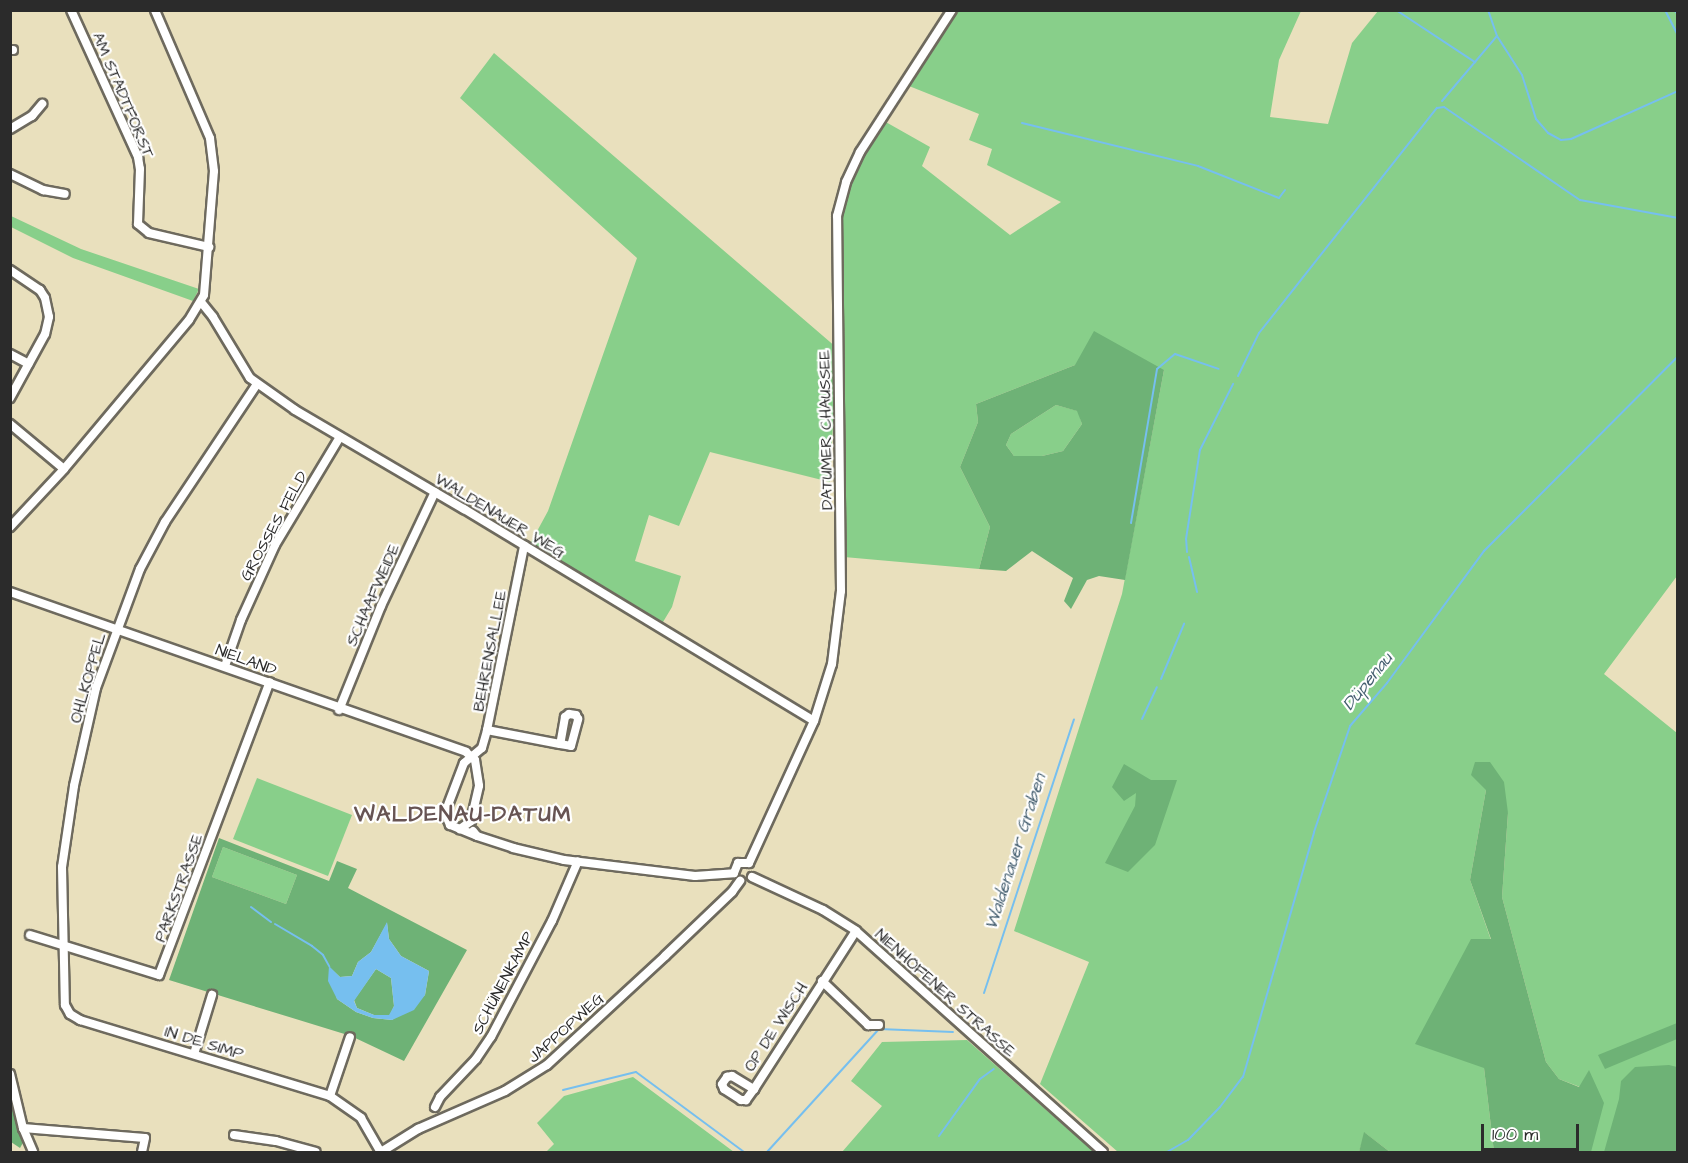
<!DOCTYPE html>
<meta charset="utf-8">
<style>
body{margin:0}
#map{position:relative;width:1688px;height:1163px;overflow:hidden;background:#e9e0bd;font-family:"Architects Daughter",sans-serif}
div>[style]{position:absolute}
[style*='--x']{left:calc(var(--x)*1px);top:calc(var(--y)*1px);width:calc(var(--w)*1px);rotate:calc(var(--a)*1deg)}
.green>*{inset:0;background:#88cf8a}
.forest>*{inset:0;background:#6eb276}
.water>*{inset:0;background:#76bfef}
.stream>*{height:2px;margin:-1px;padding:0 1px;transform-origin:1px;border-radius:1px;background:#76bfef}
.roads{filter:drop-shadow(2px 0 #6e6a5e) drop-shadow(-2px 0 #6e6a5e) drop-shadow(0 2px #6e6a5e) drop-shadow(0 -2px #6e6a5e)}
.minor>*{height:8px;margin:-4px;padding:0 4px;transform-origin:4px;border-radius:4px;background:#fff}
span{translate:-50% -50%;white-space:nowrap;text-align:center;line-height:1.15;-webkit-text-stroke:4.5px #fff;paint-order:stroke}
.street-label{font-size:16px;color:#2b2b2b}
.water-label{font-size:18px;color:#455f70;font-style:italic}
.district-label{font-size:22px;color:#675453;font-weight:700;letter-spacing:1.5px}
.frame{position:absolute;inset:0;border:12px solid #2b2b2b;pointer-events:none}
.scale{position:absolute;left:1481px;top:1124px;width:98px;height:27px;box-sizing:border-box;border:3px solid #2b2b2b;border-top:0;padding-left:8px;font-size:18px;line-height:21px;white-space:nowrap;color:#2b2b2b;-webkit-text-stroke:4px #fff;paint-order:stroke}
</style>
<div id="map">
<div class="green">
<div style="clip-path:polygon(958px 11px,1301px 11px,1279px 60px,1270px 117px,1328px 124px,1352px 43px,1378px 11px,1677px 11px,1677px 576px,1604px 674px,1677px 733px,1677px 1152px,1591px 1152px,1589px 1071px,1580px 1087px,1559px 1079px,1546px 1062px,1502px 897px,1508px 813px,1486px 790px,1470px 880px,1491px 940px,1484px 1068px,1494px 1152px,1390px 1152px,1365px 1133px,1359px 1152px,1118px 1152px,1040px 1084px,1089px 962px,1014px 931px,1122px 594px,1164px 370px,1075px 365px,976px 404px,978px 422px,960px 467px,990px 527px,979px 569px,844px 557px,839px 216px,848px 183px,862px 152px,884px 121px,930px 147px,922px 166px,1010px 235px,1061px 202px,987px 165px,992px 149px,969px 140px,979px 114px,909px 86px)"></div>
<div style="clip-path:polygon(494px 53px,837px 348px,830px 482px,710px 452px,679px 526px,649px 515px,635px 561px,681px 576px,672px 607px,660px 627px,529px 546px,548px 511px,637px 258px,460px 98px)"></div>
<div style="clip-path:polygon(11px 216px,81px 249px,199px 289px,193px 301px,73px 258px,11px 227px)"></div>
<div style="clip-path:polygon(1056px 405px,1078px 411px,1082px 424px,1063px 451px,1042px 456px,1014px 456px,1006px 445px,1011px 434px)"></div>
<div style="clip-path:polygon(257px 778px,352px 815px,328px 876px,233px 839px)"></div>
<div style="clip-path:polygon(223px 847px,297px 875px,286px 904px,212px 877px)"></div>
<div style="clip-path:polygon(967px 1040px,1094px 1152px,842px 1152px,882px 1106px,851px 1081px,882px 1042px)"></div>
<div style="clip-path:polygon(633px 1077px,734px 1152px,546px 1152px,554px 1144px,537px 1123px,564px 1096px)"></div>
</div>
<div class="forest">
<div style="clip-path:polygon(evenodd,1094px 331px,1164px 370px,1125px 580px,1099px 576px,1087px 580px,1071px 609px,1064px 601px,1073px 578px,1032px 551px,1006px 571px,979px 569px,990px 527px,960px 467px,978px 422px,976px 404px,1075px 365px,1094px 331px,1056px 405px,1077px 411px,1082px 424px,1063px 451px,1042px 456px,1014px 456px,1006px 445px,1011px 434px,1056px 405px)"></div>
<div style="clip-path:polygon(1475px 762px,1490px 762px,1504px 782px,1508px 813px,1502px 897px,1546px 1062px,1559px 1079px,1579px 1087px,1589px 1070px,1604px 1103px,1591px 1152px,1494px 1152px,1484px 1068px,1415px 1044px,1471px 939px,1491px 939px,1470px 880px,1486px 790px,1471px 775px)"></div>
<div style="clip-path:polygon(1124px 764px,1151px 780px,1177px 780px,1155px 845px,1128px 872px,1105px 863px,1135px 806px,1136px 793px,1124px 801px,1112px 787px)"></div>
<div style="clip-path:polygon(evenodd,219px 838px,329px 881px,337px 861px,357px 869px,348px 888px,467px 950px,404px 1061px,351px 1036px,169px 980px,219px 838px,223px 847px,297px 875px,286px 904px,212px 877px,223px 847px,219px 838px,387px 923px,389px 939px,401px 956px,429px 971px,425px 995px,392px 1020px,373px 1018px,356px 1012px,337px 999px,329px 967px,340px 977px,352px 976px,358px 962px,371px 952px,387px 923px)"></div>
<div style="clip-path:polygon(376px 969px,391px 978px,394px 1006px,390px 1015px,374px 1015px,357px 1008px,354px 1000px)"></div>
<div style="clip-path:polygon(1677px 1023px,1677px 1039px,1605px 1069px,1598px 1055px)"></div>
<div style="clip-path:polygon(1669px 1065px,1677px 1067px,1677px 1152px,1604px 1152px,1619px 1099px,1621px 1081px,1635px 1067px)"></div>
<div style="clip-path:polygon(10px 1094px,24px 1141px,20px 1148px,11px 1142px)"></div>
<div style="clip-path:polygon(1364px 1132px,1390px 1152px,1359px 1152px)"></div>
</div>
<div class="water">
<div style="clip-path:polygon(evenodd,387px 922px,389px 939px,401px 956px,429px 971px,425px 995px,414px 1010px,392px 1020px,373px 1018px,356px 1012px,337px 999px,328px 981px,329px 966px,340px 977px,352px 976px,358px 962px,371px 952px,387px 922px,376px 969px,391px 978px,394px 1006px,389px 1015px,374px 1015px,357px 1008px,354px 1001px,376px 969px)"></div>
</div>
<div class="stream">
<div style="--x:1396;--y:10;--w:95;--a:33.4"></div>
<div style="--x:1665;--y:10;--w:28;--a:63"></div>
<div style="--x:1674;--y:10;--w:6;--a:45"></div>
<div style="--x:1497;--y:36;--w:46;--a:57.3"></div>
<div style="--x:1522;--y:75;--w:46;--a:72.3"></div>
<div style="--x:1536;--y:119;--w:18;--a:49"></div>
<div style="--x:1548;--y:133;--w:15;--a:28"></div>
<div style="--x:1561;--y:140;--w:10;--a:-6"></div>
<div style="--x:1571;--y:139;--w:117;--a:-24.2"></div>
<div style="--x:1442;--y:101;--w:85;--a:-49.8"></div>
<div style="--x:1497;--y:36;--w:28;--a:-109"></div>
<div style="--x:1022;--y:123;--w:181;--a:13.7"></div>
<div style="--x:1198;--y:166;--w:87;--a:21.6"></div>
<div style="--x:1279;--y:198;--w:10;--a:-53"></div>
<div style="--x:1238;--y:376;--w:48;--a:-64"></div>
<div style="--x:1259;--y:333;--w:287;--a:-51.7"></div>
<div style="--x:1437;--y:108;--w:7;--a:-8"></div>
<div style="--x:1444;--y:107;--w:165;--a:34.4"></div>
<div style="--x:1580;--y:200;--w:100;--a:10.4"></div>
<div style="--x:1131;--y:523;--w:156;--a:-80.4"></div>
<div style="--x:1157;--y:369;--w:23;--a:-40"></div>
<div style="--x:1175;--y:354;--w:46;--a:18.8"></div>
<div style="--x:1187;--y:552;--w:13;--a:-94"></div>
<div style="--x:1186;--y:539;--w:90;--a:-81.1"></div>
<div style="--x:1200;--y:450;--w:74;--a:-63.4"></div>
<div style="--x:1189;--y:557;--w:36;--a:77"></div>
<div style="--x:124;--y:627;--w:16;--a:18"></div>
<div style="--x:119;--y:635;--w:24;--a:17"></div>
<div style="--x:150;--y:636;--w:26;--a:21"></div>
<div style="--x:185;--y:648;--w:40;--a:21"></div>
<div style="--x:212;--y:667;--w:18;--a:19"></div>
<div style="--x:234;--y:675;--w:33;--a:20"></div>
<div style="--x:1161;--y:679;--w:60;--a:-67.3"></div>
<div style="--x:1142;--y:719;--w:35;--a:-65"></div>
<div style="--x:251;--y:907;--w:25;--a:37"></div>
<div style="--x:275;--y:924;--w:43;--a:30.7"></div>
<div style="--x:312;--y:946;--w:14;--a:39"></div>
<div style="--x:323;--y:955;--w:13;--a:61"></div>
<div style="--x:899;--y:965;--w:67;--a:41.3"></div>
<div style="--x:984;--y:993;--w:288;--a:-71.8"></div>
<div style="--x:563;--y:1090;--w:75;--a:-13.9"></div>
<div style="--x:636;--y:1072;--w:134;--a:36.5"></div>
<div style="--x:939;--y:1136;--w:70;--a:-54.3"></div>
<div style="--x:980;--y:1079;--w:17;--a:-36"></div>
<div style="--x:767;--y:1152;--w:166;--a:-47.7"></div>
<div style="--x:879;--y:1029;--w:74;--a:2.3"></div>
<div style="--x:1167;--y:1152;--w:24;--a:-30"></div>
<div style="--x:1188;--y:1140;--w:46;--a:-45.9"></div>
<div style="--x:1220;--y:1107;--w:38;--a:-53"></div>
<div style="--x:1243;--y:1077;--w:255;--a:-73.8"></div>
<div style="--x:1314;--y:832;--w:112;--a:-71.2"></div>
<div style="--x:1350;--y:726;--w:57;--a:-49.3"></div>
<div style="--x:1387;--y:683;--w:164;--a:-53.7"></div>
<div style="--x:1484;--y:551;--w:275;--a:-45.1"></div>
</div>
<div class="roads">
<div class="minor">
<div style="--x:71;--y:10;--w:162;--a:65.5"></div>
<div style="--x:138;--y:157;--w:12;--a:81"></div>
<div style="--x:140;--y:169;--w:55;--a:92.1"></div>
<div style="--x:138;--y:224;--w:14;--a:39"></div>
<div style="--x:149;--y:233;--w:62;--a:13.1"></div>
<div style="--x:10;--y:50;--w:3;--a:0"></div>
<div style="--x:10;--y:129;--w:26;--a:-31"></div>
<div style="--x:32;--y:116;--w:16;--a:-50"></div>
<div style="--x:10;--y:174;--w:37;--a:26"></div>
<div style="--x:43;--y:190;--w:22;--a:10"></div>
<div style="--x:10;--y:270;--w:36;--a:34"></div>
<div style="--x:40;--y:290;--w:9;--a:58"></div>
<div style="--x:45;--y:298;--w:19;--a:78"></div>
<div style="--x:49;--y:317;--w:17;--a:103"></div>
<div style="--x:45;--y:334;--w:73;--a:118.7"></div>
<div style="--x:201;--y:302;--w:19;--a:51"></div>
<div style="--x:213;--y:317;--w:71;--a:58.8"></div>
<div style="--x:250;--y:378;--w:55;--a:35.4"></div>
<div style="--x:295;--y:410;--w:196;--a:30.4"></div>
<div style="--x:464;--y:509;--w:409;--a:31.2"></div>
<div style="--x:10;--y:354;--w:21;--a:28"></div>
<div style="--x:257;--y:384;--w:166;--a:123.7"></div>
<div style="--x:165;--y:522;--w:53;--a:118"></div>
<div style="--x:140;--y:569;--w:127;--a:110.3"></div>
<div style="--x:96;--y:688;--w:100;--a:102.7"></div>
<div style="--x:74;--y:786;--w:82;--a:98.4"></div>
<div style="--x:62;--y:867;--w:138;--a:88.8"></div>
<div style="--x:65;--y:1005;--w:10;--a:61"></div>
<div style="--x:70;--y:1014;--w:12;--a:31"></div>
<div style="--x:80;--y:1020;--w:261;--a:16.9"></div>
<div style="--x:330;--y:1096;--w:38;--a:35"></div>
<div style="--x:361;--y:1118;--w:39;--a:60"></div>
<div style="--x:10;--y:424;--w:70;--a:39.8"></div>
<div style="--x:10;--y:527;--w:79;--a:-47"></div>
<div style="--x:64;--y:469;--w:194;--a:-50"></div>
<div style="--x:189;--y:320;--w:29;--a:-59"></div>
<div style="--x:204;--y:295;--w:124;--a:-85.4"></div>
<div style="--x:214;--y:171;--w:33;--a:-97"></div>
<div style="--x:210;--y:138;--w:139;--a:-113.3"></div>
<div style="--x:10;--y:592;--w:483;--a:19.3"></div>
<div style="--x:466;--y:752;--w:12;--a:42"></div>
<div style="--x:475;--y:760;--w:26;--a:81"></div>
<div style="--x:479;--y:786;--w:36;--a:103"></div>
<div style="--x:471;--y:821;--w:14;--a:144"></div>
<div style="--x:225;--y:666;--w:49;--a:-70.8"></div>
<div style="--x:241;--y:620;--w:82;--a:-65.6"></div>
<div style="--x:275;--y:545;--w:126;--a:-59"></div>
<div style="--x:339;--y:710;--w:112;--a:-68"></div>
<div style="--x:381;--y:606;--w:126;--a:-64.7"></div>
<div style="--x:487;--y:730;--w:74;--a:10.9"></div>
<div style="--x:560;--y:744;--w:11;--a:10"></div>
<div style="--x:571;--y:746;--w:28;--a:-75"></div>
<div style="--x:578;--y:719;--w:4;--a:-117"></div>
<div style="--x:576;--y:715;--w:7;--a:-172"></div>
<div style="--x:569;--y:714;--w:5;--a:143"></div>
<div style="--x:565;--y:717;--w:27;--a:100"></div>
<div style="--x:473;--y:831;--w:6;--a:51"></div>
<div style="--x:477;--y:836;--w:38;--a:18"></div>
<div style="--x:513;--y:848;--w:52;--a:13.2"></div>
<div style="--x:564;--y:860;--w:132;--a:7"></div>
<div style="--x:695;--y:876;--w:39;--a:-4"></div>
<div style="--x:475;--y:835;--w:27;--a:-158"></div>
<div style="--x:450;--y:825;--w:13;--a:-113"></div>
<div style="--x:445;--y:813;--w:53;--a:-69.2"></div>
<div style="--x:464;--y:763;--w:23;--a:-40"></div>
<div style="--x:482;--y:748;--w:19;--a:-74"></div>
<div style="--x:487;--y:730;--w:188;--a:-78.6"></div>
<div style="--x:749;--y:863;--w:156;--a:-65.4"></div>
<div style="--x:814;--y:721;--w:60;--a:-72.5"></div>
<div style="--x:832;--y:664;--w:74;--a:-83"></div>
<div style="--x:841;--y:591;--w:375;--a:-90.6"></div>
<div style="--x:837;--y:216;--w:35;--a:-75"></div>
<div style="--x:846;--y:182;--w:33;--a:-65"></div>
<div style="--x:860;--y:152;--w:169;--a:-57.1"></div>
<div style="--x:734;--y:873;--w:11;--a:-68"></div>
<div style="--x:738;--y:863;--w:11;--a:0"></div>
<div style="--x:752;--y:877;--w:78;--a:24.9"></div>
<div style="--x:823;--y:910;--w:39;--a:32"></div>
<div style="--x:856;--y:931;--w:331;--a:41.8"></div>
<div style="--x:30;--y:935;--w:135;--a:17.2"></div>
<div style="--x:159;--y:975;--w:313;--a:-69.3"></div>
<div style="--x:822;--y:981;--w:64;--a:43.7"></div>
<div style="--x:868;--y:1025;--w:11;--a:0"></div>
<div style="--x:194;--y:1054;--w:62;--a:-73"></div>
<div style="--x:10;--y:1074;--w:56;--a:76.5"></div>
<div style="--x:23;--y:1128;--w:26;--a:67"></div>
<div style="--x:732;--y:1076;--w:26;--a:31"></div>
<div style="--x:754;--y:1089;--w:14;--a:126"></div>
<div style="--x:746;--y:1100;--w:5;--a:180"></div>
<div style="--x:741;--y:1100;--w:20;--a:-147"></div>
<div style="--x:724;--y:1089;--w:5;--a:-112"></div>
<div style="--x:722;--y:1084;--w:9;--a:-54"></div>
<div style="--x:727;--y:1077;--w:5;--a:-11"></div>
<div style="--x:754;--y:1089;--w:188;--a:-57.2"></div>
<div style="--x:330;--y:1096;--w:62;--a:-71.3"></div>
<div style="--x:435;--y:1107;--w:11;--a:-63"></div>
<div style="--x:440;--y:1097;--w:52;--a:-46.5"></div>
<div style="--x:476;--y:1059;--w:27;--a:-56"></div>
<div style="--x:491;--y:1037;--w:131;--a:-62.3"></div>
<div style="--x:552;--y:921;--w:65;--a:-66.6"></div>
<div style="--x:23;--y:1128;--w:122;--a:4.7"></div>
<div style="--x:145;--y:1138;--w:14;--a:102"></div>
<div style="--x:234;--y:1135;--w:42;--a:8.1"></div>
<div style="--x:276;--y:1141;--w:41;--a:15.4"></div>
<div style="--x:381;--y:1152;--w:44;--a:-31.9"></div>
<div style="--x:418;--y:1129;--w:95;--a:-23.6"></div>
<div style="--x:505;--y:1091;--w:49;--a:-31.8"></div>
<div style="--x:547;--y:1065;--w:161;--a:-42.7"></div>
<div style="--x:665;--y:956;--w:93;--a:-43.7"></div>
<div style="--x:732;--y:892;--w:14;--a:-54"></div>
</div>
</div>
<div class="street-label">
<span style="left:123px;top:95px;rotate:67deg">AM STADTFORST</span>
<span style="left:826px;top:430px;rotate:-91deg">DATUMER CHAUSSEE</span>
<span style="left:500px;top:516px;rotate:31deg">WALDENAUER WEG</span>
<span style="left:274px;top:526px;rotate:-61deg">GROSSES FELD</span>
<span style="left:373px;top:595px;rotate:-66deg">SCHAAFWEIDE</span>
<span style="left:490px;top:651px;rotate:-79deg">BEHRENSALLEE</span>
<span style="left:246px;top:660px;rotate:20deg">NIELAND</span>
<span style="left:88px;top:678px;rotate:-74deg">OHLKOPPEL</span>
<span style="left:179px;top:888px;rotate:-70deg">PARKSTRASSE</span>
<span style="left:503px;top:983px;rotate:-62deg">SCHÜNENKAMP</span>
<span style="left:945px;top:993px;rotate:42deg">NIENHÖFENER STRASSE</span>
<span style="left:776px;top:1027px;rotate:-57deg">OP DE WISCH</span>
<span style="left:566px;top:1028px;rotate:-42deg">JAPPOPWEG</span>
<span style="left:204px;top:1043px;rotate:17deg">IN DE SIMP</span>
</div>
<div class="water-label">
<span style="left:1368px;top:682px;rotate:-51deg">Düpenau</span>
<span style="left:1016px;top:852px;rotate:-72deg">Waldenauer Graben</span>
</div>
<div class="district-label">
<span style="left:463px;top:815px">WALDENAU-DATUM</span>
</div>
<div class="frame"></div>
<div class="scale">100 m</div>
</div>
